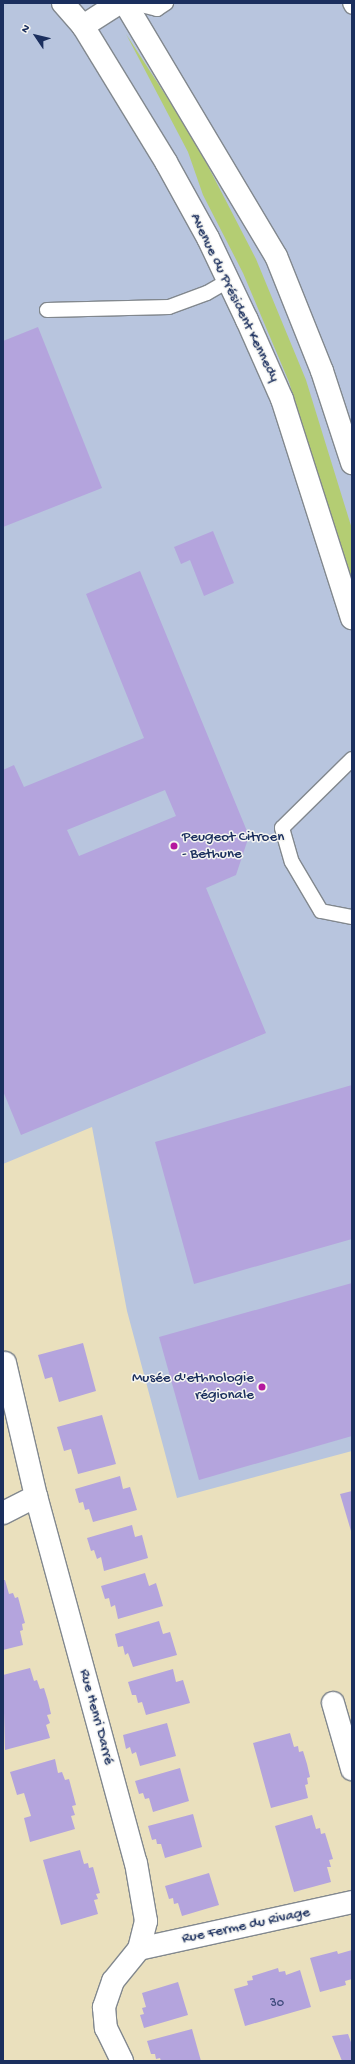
<!DOCTYPE html>
<meta charset="utf-8">
<style>
body{margin:0}
#map{position:relative;width:355px;height:2064px;overflow:hidden;background:#eae0bd;font-family:"Gochi Hand",sans-serif}
div>[style]{position:absolute}
[style*='--x']{left:calc(var(--x)*1px);top:calc(var(--y)*1px);width:calc(var(--w)*1px);rotate:calc(var(--a)*1deg)}
.industrial>*{inset:0;background:#b8c5de}
.green>*{inset:0;background:#b4cd73}
.building>*{inset:0;background:#b4a4dd}
.roads{filter:drop-shadow(1px 0 #82888e) drop-shadow(-1px 0 #82888e) drop-shadow(0 1px #82888e) drop-shadow(0 -1px #82888e)}
.lane>*{height:14px;margin:-7px;padding:0 7px;transform-origin:7px;border-radius:7px;background:#fff}
.street>*{height:22px;margin:-11px;padding:0 11px;transform-origin:11px;border-radius:11px;background:#fff}
.secondary>*{height:22px;margin:-11px;padding:0 11px;transform-origin:11px;border-radius:11px;background:#fff}
.dots>*{width:11px;height:11px;translate:-50% -50%;box-sizing:border-box;border:2px solid #f6f6f2;border-radius:50%}
span{translate:-50% -50%;white-space:nowrap;text-align:center;line-height:1.15;-webkit-text-stroke:3px #f6f6f2;paint-order:stroke}
.number-label{font-size:13px;color:#414c7e}
.number-label span{-webkit-text-stroke-width:0}
.street-label{font-size:15px;color:#1b2f5e}
.poi-label{font-size:15px;color:#1b2f5e}
.left{translate:0 -50%;text-align:left}
.right{translate:-100% -50%;text-align:right}
.frame{position:absolute;inset:0;border:4px solid #1b2f5e;pointer-events:none}
.north{position:absolute;left:16px;top:16px;width:40px;height:40px;-webkit-text-stroke:3px #f6f6f2;paint-order:stroke;rotate:305deg;font-size:11px;font-weight:700;line-height:16px;text-align:center;color:#1b2f5e}
.north::after{content:'';display:block;margin:auto;width:14px;height:18px;background:#1b2f5e;clip-path:polygon(50% 0,100% 100%,50% 72%,0 100%)}
</style>
<div id="map">
<div class="industrial">
<div style="clip-path:polygon(3px 3px,352px 3px,352px 1451px,177px 1498px,127px 1311px,92px 1127px,3px 1164px)"></div>
</div>
<div class="green">
<div style="clip-path:polygon(126px 34px,194px 139px,256px 259px,306px 380px,352px 529px,352px 590px,289px 382px,243px 273px,203px 195px,188px 152px)"></div>
</div>
<div class="building">
<div style="clip-path:polygon(38px 327px,102px 488px,3px 527px,3px 341px)"></div>
<div style="clip-path:polygon(213px 531px,234px 583px,204px 596px,190px 560px,181px 564px,174px 547px)"></div>
<div style="clip-path:polygon(evenodd,140px 571px,249px 836px,236px 875px,206px 888px,266px 1033px,21px 1135px,3px 1091px,3px 770px,14px 765px,24px 787px,144px 738px,86px 594px,140px 571px,165px 790px,176px 816px,79px 856px,67px 830px,165px 790px)"></div>
<div style="clip-path:polygon(352px 1085px,352px 1239px,194px 1284px,155px 1142px)"></div>
<div style="clip-path:polygon(352px 1283px,352px 1436px,199px 1480px,159px 1337px)"></div>
<div style="clip-path:polygon(83px 1343px,96px 1391px,59px 1402px,52px 1377px,45px 1379px,38px 1355px)"></div>
<div style="clip-path:polygon(102px 1415px,116px 1464px,78px 1474px,71px 1449px,64px 1451px,57px 1427px)"></div>
<div style="clip-path:polygon(120px 1476px,123px 1489px,130px 1487px,137px 1510px,93px 1522px,89px 1509px,85px 1510px,83px 1502px,79px 1503px,75px 1489px)"></div>
<div style="clip-path:polygon(352px 1491px,352px 1530px,351px 1531px,340px 1494px)"></div>
<div style="clip-path:polygon(132px 1525px,135px 1537px,142px 1535px,148px 1558px,104px 1571px,101px 1557px,97px 1559px,94px 1550px,91px 1551px,87px 1538px)"></div>
<div style="clip-path:polygon(145px 1573px,149px 1586px,156px 1583px,163px 1606px,118px 1619px,115px 1605px,111px 1607px,109px 1598px,105px 1599px,101px 1586px)"></div>
<div style="clip-path:polygon(3px 1580px,5px 1580px,9px 1594px,13px 1593px,15px 1598px,18px 1597px,25px 1623px,22px 1624px,23px 1630px,20px 1631px,23px 1645px,3px 1650px)"></div>
<div style="clip-path:polygon(159px 1621px,163px 1634px,170px 1632px,177px 1655px,133px 1667px,128px 1653px,125px 1655px,123px 1646px,118px 1647px,115px 1634px)"></div>
<div style="clip-path:polygon(30px 1668px,34px 1681px,37px 1680px,40px 1689px,44px 1688px,48px 1701px,51px 1714px,47px 1715px,50px 1723px,46px 1725px,50px 1738px,5px 1750px,3px 1675px)"></div>
<div style="clip-path:polygon(173px 1669px,176px 1682px,183px 1680px,190px 1703px,146px 1715px,142px 1702px,138px 1703px,136px 1695px,132px 1695px,128px 1682px)"></div>
<div style="clip-path:polygon(167px 1723px,176px 1756px,140px 1766px,136px 1752px,132px 1754px,130px 1747px,126px 1749px,123px 1735px)"></div>
<div style="clip-path:polygon(290px 1733px,294px 1747px,298px 1746px,299px 1752px,303px 1751px,307px 1764px,310px 1777px,307px 1778px,308px 1784px,305px 1785px,308px 1798px,271px 1808px,253px 1743px)"></div>
<div style="clip-path:polygon(55px 1759px,58px 1773px,62px 1772px,65px 1780px,69px 1779px,76px 1805px,72px 1806px,75px 1815px,71px 1816px,75px 1829px,30px 1842px,24px 1818px,31px 1816px,24px 1793px,17px 1795px,10px 1772px)"></div>
<div style="clip-path:polygon(180px 1768px,189px 1801px,153px 1812px,149px 1798px,145px 1799px,143px 1793px,139px 1794px,135px 1781px)"></div>
<div style="clip-path:polygon(193px 1814px,202px 1847px,165px 1858px,161px 1844px,157px 1844px,156px 1839px,152px 1840px,148px 1826px)"></div>
<div style="clip-path:polygon(312px 1815px,316px 1829px,320px 1828px,321px 1834px,325px 1833px,333px 1859px,329px 1860px,331px 1867px,327px 1867px,331px 1882px,294px 1892px,275px 1826px)"></div>
<div style="clip-path:polygon(80px 1850px,84px 1864px,88px 1863px,89px 1868px,93px 1867px,100px 1893px,96px 1894px,98px 1899px,94px 1900px,98px 1914px,61px 1925px,43px 1860px)"></div>
<div style="clip-path:polygon(209px 1873px,219px 1905px,182px 1916px,178px 1903px,174px 1904px,173px 1898px,169px 1899px,165px 1886px)"></div>
<div style="clip-path:polygon(352px 1950px,352px 1979px,345px 1981px,346px 1985px,320px 1992px,310px 1958px,337px 1951px,338px 1954px)"></div>
<div style="clip-path:polygon(278px 1968px,279px 1972px,285px 1971px,286px 1975px,300px 1970px,311px 2007px,245px 2026px,234px 1989px,248px 1985px,247px 1981px,253px 1980px,252px 1976px)"></div>
<div style="clip-path:polygon(178px 1982px,188px 2015px,144px 2028px,140px 2015px,144px 2014px,142px 2008px,146px 2007px,142px 1993px)"></div>
<div style="clip-path:polygon(192px 2029px,201px 2061px,161px 2061px,160px 2058px,156px 2059px,155px 2054px,151px 2054px,147px 2041px)"></div>
<div style="clip-path:polygon(348px 2034px,352px 2045px,352px 2061px,342px 2061px,332px 2036px)"></div>
</div>
<div class="roads">
<div class="lane">
<div style="--x:133;--y:3;--w:25;--a:14"></div>
<div style="--x:157;--y:9;--w:11;--a:-34"></div>
<div style="--x:350;--y:3;--w:4;--a:63"></div>
<div style="--x:47;--y:310;--w:122;--a:-1.4"></div>
<div style="--x:169;--y:307;--w:40;--a:-20.2"></div>
<div style="--x:207;--y:293;--w:24;--a:-30"></div>
<div style="--x:352;--y:759;--w:98;--a:135.4"></div>
<div style="--x:282;--y:828;--w:35;--a:74"></div>
<div style="--x:292;--y:862;--w:57;--a:59.4"></div>
<div style="--x:321;--y:911;--w:32;--a:11"></div>
</div>
<div class="street">
<div style="--x:5;--y:1363;--w:137;--a:76.9"></div>
<div style="--x:36;--y:1496;--w:380;--a:74.8"></div>
<div style="--x:136;--y:1863;--w:59;--a:80.2"></div>
<div style="--x:146;--y:1921;--w:29;--a:104"></div>
<div style="--x:139;--y:1949;--w:41;--a:129.1"></div>
<div style="--x:113;--y:1981;--w:28;--a:109"></div>
<div style="--x:104;--y:2007;--w:21;--a:85"></div>
<div style="--x:106;--y:2028;--w:37;--a:64"></div>
<div style="--x:3;--y:1513;--w:37;--a:-27"></div>
<div style="--x:333;--y:1703;--w:69;--a:73.9"></div>
<div style="--x:139;--y:1949;--w:218;--a:-12.4"></div>
</div>
<div class="secondary">
<div style="--x:63;--y:3;--w:30;--a:49"></div>
<div style="--x:83;--y:26;--w:159;--a:58.6"></div>
<div style="--x:166;--y:162;--w:87;--a:61.1"></div>
<div style="--x:208;--y:238;--w:91;--a:64.6"></div>
<div style="--x:247;--y:320;--w:86;--a:66.1"></div>
<div style="--x:282;--y:399;--w:230;--a:72.3"></div>
<div style="--x:125;--y:3;--w:295;--a:59.2"></div>
<div style="--x:276;--y:256;--w:124;--a:68.2"></div>
<div style="--x:322;--y:371;--w:97;--a:71.9"></div>
<div style="--x:83;--y:26;--w:43;--a:-32.6"></div>
</div>
</div>
<div class="dots">
<div style="left:174px;top:846px;background:#b5179e"></div>
<div style="left:262px;top:1387px;background:#b5179e"></div>
</div>
<div class="number-label">
<span style="left:277px;top:2004px">30</span>
</div>
<div class="street-label">
<span style="left:234px;top:298px;rotate:64deg">Avenue du Président Kennedy</span>
<span style="left:96px;top:1717px;rotate:75deg">Rue Henri Darré</span>
<span style="left:246px;top:1926px;rotate:-12deg">Rue Ferme du Rivage</span>
</div>
<div class="poi-label">
<span class="left" style="left:182px;top:846px">Peugeot Citroen<br>- Bethune</span>
<span class="right" style="left:254px;top:1387px">Musée d'ethnologie<br>régionale</span>
</div>
<div class="frame"></div>
<div class="north">N</div>
</div>
